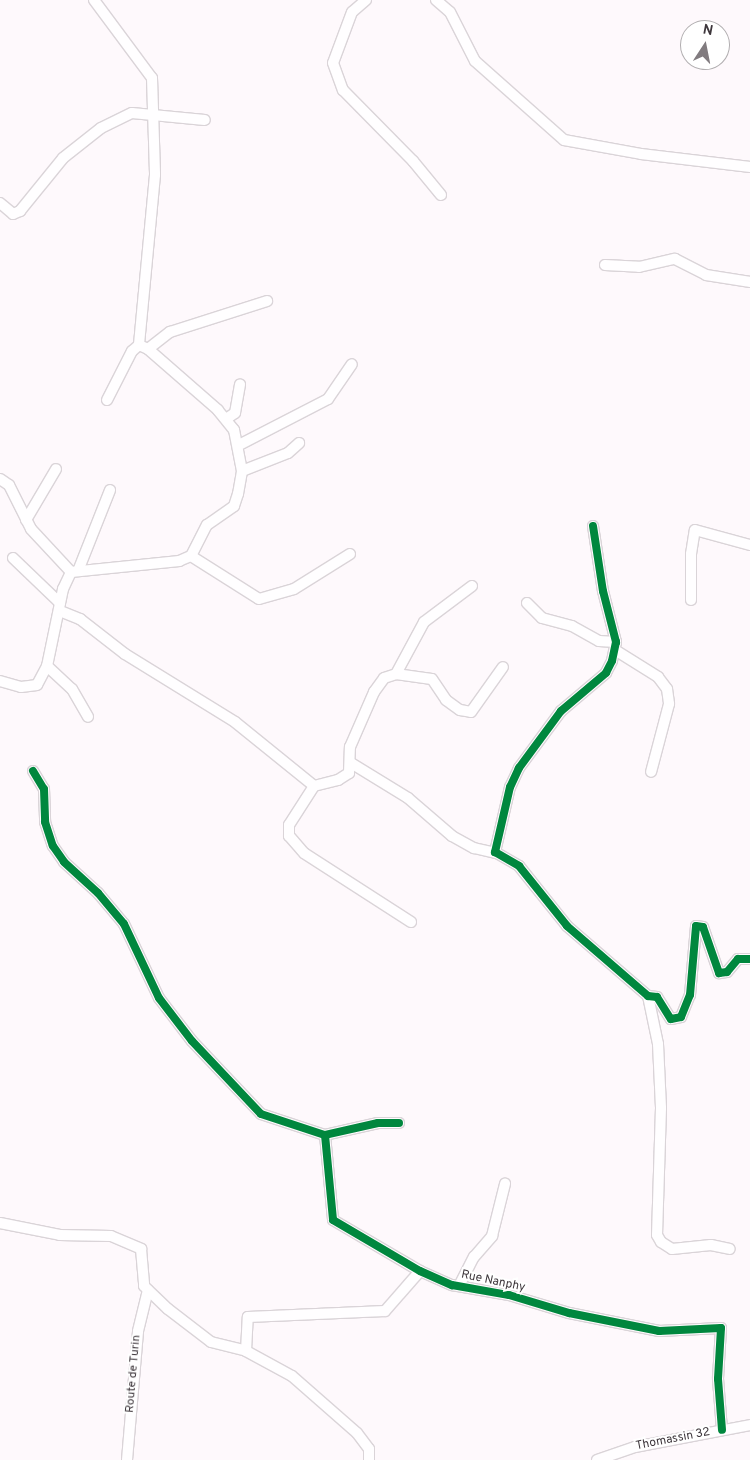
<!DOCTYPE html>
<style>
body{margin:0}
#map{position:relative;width:750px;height:1460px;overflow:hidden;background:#fef9fc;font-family:Overpass,sans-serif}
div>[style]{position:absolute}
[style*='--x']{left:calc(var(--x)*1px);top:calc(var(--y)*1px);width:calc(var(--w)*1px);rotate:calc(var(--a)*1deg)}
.roads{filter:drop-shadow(1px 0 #dad4d8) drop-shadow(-1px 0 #dad4d8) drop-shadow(0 1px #dad4d8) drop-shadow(0 -1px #dad4d8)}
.street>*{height:10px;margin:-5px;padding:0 5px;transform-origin:5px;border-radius:5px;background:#fffeff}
.cycleway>*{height:8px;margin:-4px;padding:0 4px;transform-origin:4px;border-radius:4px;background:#00873e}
span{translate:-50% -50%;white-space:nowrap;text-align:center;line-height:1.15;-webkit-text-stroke:4px #fff;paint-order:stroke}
.street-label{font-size:12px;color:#3e373c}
.north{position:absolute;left:680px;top:20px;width:50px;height:50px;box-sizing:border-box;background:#fff;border:1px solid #b2afb1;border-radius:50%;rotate:11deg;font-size:14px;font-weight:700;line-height:20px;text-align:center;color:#3e373c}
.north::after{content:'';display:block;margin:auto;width:18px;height:22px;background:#817b7f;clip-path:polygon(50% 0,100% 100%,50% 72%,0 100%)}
</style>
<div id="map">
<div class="roads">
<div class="street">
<div style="--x:94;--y:0;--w:97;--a:53.4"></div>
<div style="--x:152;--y:78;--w:97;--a:88.2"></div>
<div style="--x:155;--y:175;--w:171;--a:95.4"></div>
<div style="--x:366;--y:0;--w:18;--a:139"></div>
<div style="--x:352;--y:12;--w:54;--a:110.4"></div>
<div style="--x:333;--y:63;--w:29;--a:70"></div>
<div style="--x:343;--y:90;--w:100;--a:45.4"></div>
<div style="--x:413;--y:161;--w:44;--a:50.5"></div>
<div style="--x:436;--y:0;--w:18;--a:41"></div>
<div style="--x:450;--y:12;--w:55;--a:63"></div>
<div style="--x:475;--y:61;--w:119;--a:41.6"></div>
<div style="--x:564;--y:140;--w:78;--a:10.3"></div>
<div style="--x:641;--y:154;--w:110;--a:6.8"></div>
<div style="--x:0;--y:203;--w:17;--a:40"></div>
<div style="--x:13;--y:214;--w:8;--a:-23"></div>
<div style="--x:20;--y:211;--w:68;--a:-50.9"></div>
<div style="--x:63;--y:158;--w:48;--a:-38.3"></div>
<div style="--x:101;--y:128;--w:34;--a:-26"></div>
<div style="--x:132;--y:113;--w:73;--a:5.5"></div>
<div style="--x:605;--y:265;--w:34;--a:3"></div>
<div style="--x:639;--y:267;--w:37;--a:-13"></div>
<div style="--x:675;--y:259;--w:35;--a:27"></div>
<div style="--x:706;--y:275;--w:45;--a:9"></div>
<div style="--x:148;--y:349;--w:28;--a:-38"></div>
<div style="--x:170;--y:332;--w:102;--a:-17.7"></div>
<div style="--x:226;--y:419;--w:11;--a:-34"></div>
<div style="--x:235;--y:413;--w:29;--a:-80"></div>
<div style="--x:239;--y:445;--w:100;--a:-27.3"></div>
<div style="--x:328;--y:399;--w:42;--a:-55.6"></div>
<div style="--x:242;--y:471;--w:49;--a:-21.4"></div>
<div style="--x:288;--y:453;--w:15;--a:-42"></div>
<div style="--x:0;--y:479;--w:11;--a:34"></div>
<div style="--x:9;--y:485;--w:49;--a:63.4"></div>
<div style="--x:31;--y:529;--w:59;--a:47.1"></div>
<div style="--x:71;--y:572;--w:19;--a:115"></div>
<div style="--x:63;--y:589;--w:79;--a:101.7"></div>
<div style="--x:47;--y:666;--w:21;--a:118"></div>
<div style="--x:37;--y:685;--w:16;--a:173"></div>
<div style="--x:21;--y:687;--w:22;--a:-164"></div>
<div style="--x:26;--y:520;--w:59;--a:-59.5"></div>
<div style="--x:593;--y:526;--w:66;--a:81.3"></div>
<div style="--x:603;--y:591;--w:53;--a:75.7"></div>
<div style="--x:616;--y:642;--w:19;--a:102"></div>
<div style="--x:612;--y:661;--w:13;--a:117"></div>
<div style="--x:606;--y:673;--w:59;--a:139.8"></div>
<div style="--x:561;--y:711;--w:71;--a:126.4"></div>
<div style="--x:519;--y:768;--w:21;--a:115"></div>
<div style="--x:510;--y:787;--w:67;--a:103"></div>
<div style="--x:495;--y:852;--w:28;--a:30"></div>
<div style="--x:519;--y:866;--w:77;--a:51.3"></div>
<div style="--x:567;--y:926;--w:107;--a:40.8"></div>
<div style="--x:648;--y:996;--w:9;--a:6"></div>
<div style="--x:657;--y:997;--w:26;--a:58"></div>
<div style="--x:671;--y:1019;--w:10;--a:-11"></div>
<div style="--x:681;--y:1017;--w:24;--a:-68"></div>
<div style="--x:690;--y:995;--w:69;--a:-85"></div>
<div style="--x:696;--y:926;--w:7;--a:8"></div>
<div style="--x:703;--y:927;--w:49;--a:70.8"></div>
<div style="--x:719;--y:973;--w:8;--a:-7"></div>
<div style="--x:727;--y:972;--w:17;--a:-50"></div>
<div style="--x:738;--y:959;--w:12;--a:0"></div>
<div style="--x:191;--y:556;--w:80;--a:32.3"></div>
<div style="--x:259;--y:599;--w:36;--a:-16"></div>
<div style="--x:294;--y:589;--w:66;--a:-32"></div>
<div style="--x:13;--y:558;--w:65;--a:43.8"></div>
<div style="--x:78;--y:571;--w:87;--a:-68.4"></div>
<div style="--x:71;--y:572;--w:109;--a:-5.8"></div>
<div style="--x:179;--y:561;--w:13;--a:-23"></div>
<div style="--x:191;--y:556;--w:35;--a:-63"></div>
<div style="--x:207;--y:525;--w:33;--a:-35"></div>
<div style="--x:234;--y:506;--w:13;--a:-72"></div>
<div style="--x:238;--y:494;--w:23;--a:-80"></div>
<div style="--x:242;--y:471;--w:42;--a:-101"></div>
<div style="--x:234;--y:430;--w:26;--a:-129"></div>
<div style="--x:218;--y:410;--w:93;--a:-138.9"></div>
<div style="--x:148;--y:349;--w:10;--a:-156"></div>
<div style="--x:139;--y:345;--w:9;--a:139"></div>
<div style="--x:132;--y:351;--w:55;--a:117"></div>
<div style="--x:691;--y:600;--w:46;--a:-90"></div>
<div style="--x:691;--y:554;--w:24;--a:-81"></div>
<div style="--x:695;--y:530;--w:57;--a:15.3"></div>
<div style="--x:527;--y:603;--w:21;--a:45"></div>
<div style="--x:542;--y:618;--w:31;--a:15"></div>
<div style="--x:572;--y:626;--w:31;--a:29"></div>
<div style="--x:599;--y:641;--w:17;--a:3"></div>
<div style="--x:60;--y:611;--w:22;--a:22"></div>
<div style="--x:80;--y:619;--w:57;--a:37.9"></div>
<div style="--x:125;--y:654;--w:129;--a:31.7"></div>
<div style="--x:235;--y:722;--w:102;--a:39"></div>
<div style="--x:615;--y:650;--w:51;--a:32.1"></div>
<div style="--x:658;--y:677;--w:15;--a:53"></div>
<div style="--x:667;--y:689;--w:15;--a:82"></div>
<div style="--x:669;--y:704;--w:70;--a:104.8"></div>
<div style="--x:47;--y:666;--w:34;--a:43"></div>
<div style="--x:72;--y:689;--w:32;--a:60"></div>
<div style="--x:396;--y:674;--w:36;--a:8"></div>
<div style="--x:432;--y:679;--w:25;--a:56"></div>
<div style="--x:446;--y:700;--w:17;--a:36"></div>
<div style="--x:460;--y:710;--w:11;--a:10"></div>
<div style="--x:471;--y:712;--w:55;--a:-54.6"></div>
<div style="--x:351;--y:763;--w:67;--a:31.6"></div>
<div style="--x:408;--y:798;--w:58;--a:40.8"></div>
<div style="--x:452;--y:836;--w:25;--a:29"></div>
<div style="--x:474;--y:848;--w:23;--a:13"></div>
<div style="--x:33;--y:771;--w:21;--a:59"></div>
<div style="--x:44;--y:789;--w:33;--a:88"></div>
<div style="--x:45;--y:822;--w:25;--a:72"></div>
<div style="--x:53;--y:846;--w:19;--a:55"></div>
<div style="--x:64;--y:862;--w:46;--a:42.4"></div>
<div style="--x:98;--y:893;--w:40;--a:50"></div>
<div style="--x:124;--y:924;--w:82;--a:64.7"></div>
<div style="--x:159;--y:998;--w:54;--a:52.5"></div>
<div style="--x:192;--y:1041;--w:100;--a:46.6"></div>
<div style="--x:261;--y:1114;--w:67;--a:18.2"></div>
<div style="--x:411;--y:922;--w:127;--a:-147.2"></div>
<div style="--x:304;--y:853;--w:23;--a:-131"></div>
<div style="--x:289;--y:836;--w:11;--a:-90"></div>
<div style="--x:289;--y:825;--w:46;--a:-57.3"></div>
<div style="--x:314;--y:786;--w:25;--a:-14"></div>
<div style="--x:338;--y:780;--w:13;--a:-32"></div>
<div style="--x:349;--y:773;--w:26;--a:-88"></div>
<div style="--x:350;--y:747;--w:60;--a:-66.4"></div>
<div style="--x:374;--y:692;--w:17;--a:-54"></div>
<div style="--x:384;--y:678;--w:13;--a:-18"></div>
<div style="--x:396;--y:674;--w:59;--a:-61.7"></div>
<div style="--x:424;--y:622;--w:60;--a:-36.9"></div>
<div style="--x:648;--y:996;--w:49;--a:78.2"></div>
<div style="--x:658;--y:1044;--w:64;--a:87.3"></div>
<div style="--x:661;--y:1108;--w:127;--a:91.8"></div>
<div style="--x:657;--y:1235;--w:8;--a:60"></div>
<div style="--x:661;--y:1242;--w:13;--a:32"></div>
<div style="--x:672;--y:1249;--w:39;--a:-6"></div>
<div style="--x:711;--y:1245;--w:19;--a:12"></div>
<div style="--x:399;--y:1123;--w:21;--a:180"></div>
<div style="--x:378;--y:1123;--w:54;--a:167.2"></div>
<div style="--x:325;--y:1135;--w:85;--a:84.6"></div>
<div style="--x:333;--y:1220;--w:101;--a:30.4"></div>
<div style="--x:420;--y:1271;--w:35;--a:24"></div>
<div style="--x:452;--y:1285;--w:58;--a:10"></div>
<div style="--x:509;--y:1295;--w:63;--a:16.7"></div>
<div style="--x:569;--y:1313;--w:92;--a:11.3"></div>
<div style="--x:659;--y:1331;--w:62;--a:-2.8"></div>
<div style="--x:721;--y:1328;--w:51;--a:93.4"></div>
<div style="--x:718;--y:1379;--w:51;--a:85.5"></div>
<div style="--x:0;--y:1223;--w:61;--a:11.3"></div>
<div style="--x:60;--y:1235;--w:51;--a:1.1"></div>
<div style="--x:111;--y:1236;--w:33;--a:23"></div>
<div style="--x:141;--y:1249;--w:37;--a:85"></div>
<div style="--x:144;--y:1286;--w:33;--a:44"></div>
<div style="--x:168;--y:1309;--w:54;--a:37.5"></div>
<div style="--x:211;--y:1342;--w:36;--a:14"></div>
<div style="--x:246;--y:1351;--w:52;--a:28.5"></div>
<div style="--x:292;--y:1376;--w:86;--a:41.2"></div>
<div style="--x:357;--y:1433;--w:20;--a:53"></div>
<div style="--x:369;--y:1449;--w:11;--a:90"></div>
<div style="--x:459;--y:1286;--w:33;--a:-63"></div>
<div style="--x:474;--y:1257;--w:28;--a:-49"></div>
<div style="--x:492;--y:1236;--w:54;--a:-76"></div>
<div style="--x:246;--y:1351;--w:34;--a:-87"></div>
<div style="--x:248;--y:1317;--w:137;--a:-2.5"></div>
<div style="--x:385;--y:1311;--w:53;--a:-48.8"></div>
<div style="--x:127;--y:1460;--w:129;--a:-85.1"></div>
<div style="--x:138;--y:1331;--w:42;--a:-76.3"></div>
<div style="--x:597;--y:1460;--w:40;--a:-18.9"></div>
<div style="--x:635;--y:1447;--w:117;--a:-10.8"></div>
</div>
</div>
<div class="cycleway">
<div style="--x:593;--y:526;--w:66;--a:81.3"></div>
<div style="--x:603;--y:591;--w:53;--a:75.7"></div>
<div style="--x:616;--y:642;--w:19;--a:102"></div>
<div style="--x:612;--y:661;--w:13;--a:117"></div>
<div style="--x:606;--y:673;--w:59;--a:139.8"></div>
<div style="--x:561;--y:711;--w:71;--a:126.4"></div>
<div style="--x:519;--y:768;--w:21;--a:115"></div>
<div style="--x:510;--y:787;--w:67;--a:103"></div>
<div style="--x:495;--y:852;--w:28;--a:30"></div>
<div style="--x:519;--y:866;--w:77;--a:51.3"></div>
<div style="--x:567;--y:926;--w:107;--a:40.8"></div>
<div style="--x:648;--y:996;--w:9;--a:6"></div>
<div style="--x:657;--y:997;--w:26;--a:58"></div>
<div style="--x:671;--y:1019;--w:10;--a:-11"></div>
<div style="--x:681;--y:1017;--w:24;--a:-68"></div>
<div style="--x:690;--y:995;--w:69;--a:-85"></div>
<div style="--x:696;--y:926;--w:7;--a:8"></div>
<div style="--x:703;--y:927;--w:49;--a:70.8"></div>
<div style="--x:719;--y:973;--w:8;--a:-7"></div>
<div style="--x:727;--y:972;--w:17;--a:-50"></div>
<div style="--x:738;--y:959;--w:12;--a:0"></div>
<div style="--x:33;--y:771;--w:21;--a:59"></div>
<div style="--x:44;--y:789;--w:33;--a:88"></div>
<div style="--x:45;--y:822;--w:25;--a:72"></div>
<div style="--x:53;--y:846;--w:19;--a:55"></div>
<div style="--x:64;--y:862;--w:46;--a:42.4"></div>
<div style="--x:98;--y:893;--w:40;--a:50"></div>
<div style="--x:124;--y:924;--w:82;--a:64.7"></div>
<div style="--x:159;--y:998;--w:54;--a:52.5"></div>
<div style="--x:192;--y:1041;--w:100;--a:46.6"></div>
<div style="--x:261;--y:1114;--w:67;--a:18.2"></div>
<div style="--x:399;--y:1123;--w:21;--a:180"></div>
<div style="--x:378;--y:1123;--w:54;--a:167.2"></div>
<div style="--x:325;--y:1135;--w:85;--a:84.6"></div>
<div style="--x:333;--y:1220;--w:101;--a:30.4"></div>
<div style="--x:420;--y:1271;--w:35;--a:24"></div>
<div style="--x:452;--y:1285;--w:58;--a:10"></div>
<div style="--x:509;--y:1295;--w:63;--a:16.7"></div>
<div style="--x:569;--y:1313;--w:92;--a:11.3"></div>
<div style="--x:659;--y:1331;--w:62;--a:-2.8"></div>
<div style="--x:721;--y:1328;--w:51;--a:93.4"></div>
<div style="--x:718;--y:1379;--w:51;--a:85.5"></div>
</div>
<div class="street-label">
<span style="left:493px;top:1282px;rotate:12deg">Rue Nanphy</span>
<span style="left:134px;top:1374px;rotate:-85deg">Route de Turin</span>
<span style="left:673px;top:1440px;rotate:-11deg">Thomassin 32</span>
</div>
<div class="north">N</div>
</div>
